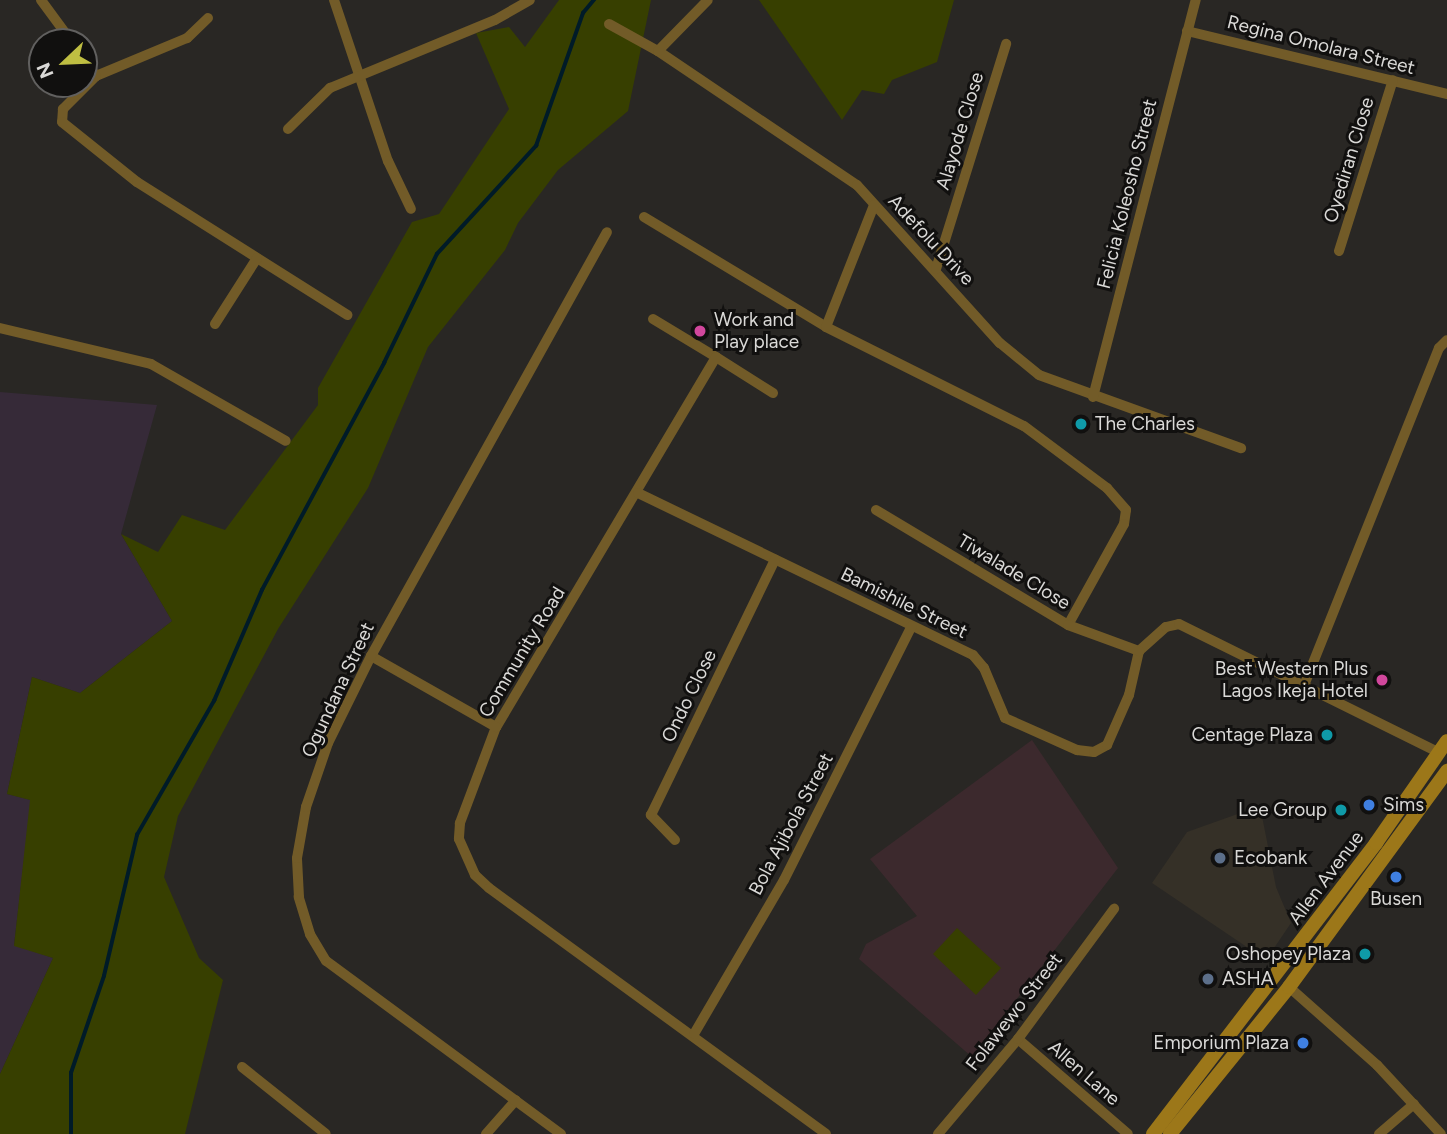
<!DOCTYPE html>
<style>
body{margin:0}
#map{position:relative;width:1447px;height:1134px;overflow:hidden;background:#292724;font-family:Figtree,sans-serif}
div>[style]{position:absolute}
[style*='--x']{left:calc(var(--x)*1px);top:calc(var(--y)*1px);width:calc(var(--w)*1px);rotate:calc(var(--a)*1deg)}
.built>*{inset:0;background:#353027}
.industrial>*{inset:0;background:#362a38}
.education>*{inset:0;background:#3c292d}
.green>*{inset:0;background:#373f00}
.stream>*{height:3.5px;margin:-1.75px;padding:0 1.75px;transform-origin:1.75px;border-radius:1.75px;background:#001b28}
.minor>*{height:10px;margin:-5px;padding:0 5px;transform-origin:5px;border-radius:5px;background:#725b28}
.secondary>*{height:14px;margin:-7px;padding:0 7px;transform-origin:7px;border-radius:7px;background:#9c7719}
.dots>*{width:19px;height:19px;translate:-50% -50%;box-sizing:border-box;border:4px solid #11100f;border-radius:50%}
span{translate:-50% -50%;white-space:nowrap;text-align:center;line-height:1.15;-webkit-text-stroke:6px #11100f;paint-order:stroke}
.street-label{font-size:19px;color:#dad9d7}
.poi-label{font-size:19px;color:#dad9d7}
.left{translate:0 -50%;text-align:left}
.right{translate:-100% -50%;text-align:right}
.north{position:absolute;left:28px;top:28px;width:70px;height:70px;box-sizing:border-box;background:#11100f;border:2px solid #61605f;border-radius:50%;rotate:247deg;font-size:19px;font-weight:700;line-height:28px;text-align:center;color:#dad9d7}
.north::after{content:'';display:block;margin:auto;width:24px;height:32px;background:#bfbe42;clip-path:polygon(50% 0,100% 100%,50% 72%,0 100%)}
</style>
<div id="map">
<div class="built">
<div style="clip-path:polygon(1260px 806px,1276px 887px,1291px 923px,1266px 960px,1152px 883px,1187px 832px)"></div>
</div>
<div class="industrial">
<div style="clip-path:polygon(0 392px,157px 405px,121px 534px,172px 621px,80px 693px,32px 677px,7px 794px,31px 800px,14px 945px,53px 958px,0 1074px)"></div>
</div>
<div class="education">
<div style="clip-path:polygon(1032px 740px,1118px 868px,972px 1057px,859px 959px,866px 944px,917px 916px,870px 859px)"></div>
</div>
<div class="green">
<div style="clip-path:polygon(559px 0,651px 0,628px 111px,558px 170px,518px 223px,505px 250px,428px 347px,368px 488px,278px 629px,178px 816px,164px 877px,199px 958px,223px 980px,185px 1134px,0 1134px,0 1074px,53px 958px,14px 946px,30px 800px,7px 794px,32px 677px,80px 693px,172px 621px,121px 534px,158px 552px,182px 515px,225px 530px,318px 405px,318px 388px,412px 222px,439px 214px,509px 109px,476px 33px,509px 27px,525px 47px)"></div>
<div style="clip-path:polygon(759px 0,954px 0,937px 62px,892px 80px,884px 94px,862px 90px,842px 120px)"></div>
<div style="clip-path:polygon(957px 928px,1001px 968px,976px 995px,933px 954px)"></div>
</div>
<div class="stream">
<div style="--x:71;--y:1134;--w:61;--a:-90"></div>
<div style="--x:71;--y:1073;--w:102;--a:-71.2"></div>
<div style="--x:104;--y:976;--w:145;--a:-76.8"></div>
<div style="--x:137;--y:835;--w:155;--a:-60.1"></div>
<div style="--x:214;--y:701;--w:121;--a:-66.6"></div>
<div style="--x:262;--y:590;--w:258;--a:-61.7"></div>
<div style="--x:384;--y:363;--w:121;--a:-64.1"></div>
<div style="--x:437;--y:254;--w:147;--a:-47.5"></div>
<div style="--x:536;--y:146;--w:141;--a:-70.5"></div>
<div style="--x:583;--y:13;--w:17;--a:-50"></div>
</div>
<div class="minor">
<div style="--x:41;--y:0;--w:52;--a:53.6"></div>
<div style="--x:334;--y:0;--w:170;--a:71.5"></div>
<div style="--x:388;--y:161;--w:53;--a:64.4"></div>
<div style="--x:208;--y:18;--w:29;--a:136"></div>
<div style="--x:187;--y:38;--w:99;--a:157.3"></div>
<div style="--x:96;--y:76;--w:47;--a:135"></div>
<div style="--x:63;--y:109;--w:13;--a:94"></div>
<div style="--x:62;--y:122;--w:96;--a:38.7"></div>
<div style="--x:137;--y:182;--w:249;--a:32.3"></div>
<div style="--x:609;--y:24;--w:56;--a:28.9"></div>
<div style="--x:658;--y:51;--w:240;--a:34"></div>
<div style="--x:857;--y:185;--w:213;--a:47.9"></div>
<div style="--x:1000;--y:343;--w:50;--a:39.4"></div>
<div style="--x:1039;--y:375;--w:215;--a:19.9"></div>
<div style="--x:1187;--y:31;--w:268;--a:13.6"></div>
<div style="--x:658;--y:51;--w:71;--a:-45.6"></div>
<div style="--x:84;--y:59;--w:21;--a:55"></div>
<div style="--x:288;--y:129;--w:59;--a:-44.3"></div>
<div style="--x:330;--y:88;--w:178;--a:-22.4"></div>
<div style="--x:495;--y:20;--w:40;--a:-29.7"></div>
<div style="--x:644;--y:217;--w:213;--a:31.1"></div>
<div style="--x:826;--y:327;--w:221;--a:26.6"></div>
<div style="--x:1024;--y:426;--w:104;--a:36.8"></div>
<div style="--x:1107;--y:488;--w:29;--a:49"></div>
<div style="--x:1126;--y:510;--w:14;--a:98"></div>
<div style="--x:1124;--y:524;--w:115;--a:119"></div>
<div style="--x:1339;--y:251;--w:179;--a:-72.5"></div>
<div style="--x:936;--y:269;--w:236;--a:-72.7"></div>
<div style="--x:653;--y:319;--w:74;--a:31.1"></div>
<div style="--x:215;--y:324;--w:78;--a:-57.5"></div>
<div style="--x:826;--y:327;--w:131;--a:-68.5"></div>
<div style="--x:0;--y:328;--w:155;--a:13.4"></div>
<div style="--x:151;--y:364;--w:155;--a:29.7"></div>
<div style="--x:773;--y:393;--w:67;--a:-147.7"></div>
<div style="--x:716;--y:357;--w:430;--a:120.7"></div>
<div style="--x:496;--y:727;--w:103;--a:110.6"></div>
<div style="--x:460;--y:823;--w:16;--a:94"></div>
<div style="--x:459;--y:839;--w:39;--a:66"></div>
<div style="--x:475;--y:875;--w:19;--a:43"></div>
<div style="--x:489;--y:888;--w:417;--a:36.1"></div>
<div style="--x:1093;--y:397;--w:410;--a:-75.5"></div>
<div style="--x:638;--y:493;--w:372;--a:25.8"></div>
<div style="--x:973;--y:655;--w:17;--a:50"></div>
<div style="--x:984;--y:668;--w:54;--a:67.2"></div>
<div style="--x:1005;--y:718;--w:79;--a:24"></div>
<div style="--x:1077;--y:750;--w:17;--a:7"></div>
<div style="--x:1094;--y:752;--w:15;--a:-28"></div>
<div style="--x:1107;--y:745;--w:55;--a:-66.3"></div>
<div style="--x:1129;--y:695;--w:45;--a:-77.2"></div>
<div style="--x:1139;--y:651;--w:36;--a:-42"></div>
<div style="--x:1166;--y:627;--w:13;--a:-13"></div>
<div style="--x:1179;--y:624;--w:291;--a:26.3"></div>
<div style="--x:876;--y:510;--w:224;--a:30.9"></div>
<div style="--x:1068;--y:625;--w:76;--a:20.1"></div>
<div style="--x:371;--y:656;--w:144;--a:29.6"></div>
<div style="--x:1303;--y:688;--w:366;--a:-68.2"></div>
<div style="--x:1439;--y:348;--w:11;--a:-45"></div>
<div style="--x:675;--y:840;--w:35;--a:-134"></div>
<div style="--x:651;--y:815;--w:284;--a:-64.1"></div>
<div style="--x:1289;--y:987;--w:118;--a:41.6"></div>
<div style="--x:1377;--y:1065;--w:94;--a:47.2"></div>
<div style="--x:694;--y:1034;--w:178;--a:-59.7"></div>
<div style="--x:784;--y:880;--w:284;--a:-63.3"></div>
<div style="--x:1018;--y:1039;--w:145;--a:40.8"></div>
<div style="--x:242;--y:1067;--w:107;--a:38.6"></div>
<div style="--x:486;--y:1134;--w:45;--a:-48.6"></div>
<div style="--x:561;--y:1134;--w:292;--a:-143.6"></div>
<div style="--x:326;--y:961;--w:31;--a:-121"></div>
<div style="--x:310;--y:934;--w:39;--a:-107"></div>
<div style="--x:299;--y:897;--w:39;--a:-93"></div>
<div style="--x:297;--y:858;--w:52;--a:-80"></div>
<div style="--x:306;--y:807;--w:68;--a:-71"></div>
<div style="--x:328;--y:743;--w:97;--a:-63.7"></div>
<div style="--x:371;--y:656;--w:485;--a:-60.9"></div>
<div style="--x:938;--y:1134;--w:124;--a:-49.9"></div>
<div style="--x:1018;--y:1039;--w:162;--a:-53.6"></div>
<div style="--x:1379;--y:1134;--w:46;--a:-40.6"></div>
</div>
<div class="secondary">
<div style="--x:1153;--y:1134;--w:367;--a:-52.5"></div>
<div style="--x:1376;--y:843;--w:124;--a:-55.2"></div>
<div style="--x:1170;--y:1134;--w:189;--a:-51"></div>
<div style="--x:1289;--y:987;--w:268;--a:-53.8"></div>
</div>
<div class="dots">
<div style="left:700px;top:331px;background:#d1479c"></div>
<div style="left:1081px;top:424px;background:#0f9aa8"></div>
<div style="left:1382px;top:680px;background:#d1479c"></div>
<div style="left:1327px;top:735px;background:#0f9aa8"></div>
<div style="left:1369px;top:805px;background:#3f7fe0"></div>
<div style="left:1341px;top:810px;background:#0f9aa8"></div>
<div style="left:1220px;top:858px;background:#5c6f8a"></div>
<div style="left:1396px;top:877px;background:#3f7fe0"></div>
<div style="left:1365px;top:954px;background:#0f9aa8"></div>
<div style="left:1208px;top:979px;background:#5c6f8a"></div>
<div style="left:1303px;top:1043px;background:#3f7fe0"></div>
</div>
<div class="street-label">
<span style="left:1321px;top:45px;rotate:14deg">Regina Omolara Street</span>
<span style="left:960px;top:131px;rotate:-73deg">Alayode Close</span>
<span style="left:1349px;top:160px;rotate:-73deg">Oyediran Close</span>
<span style="left:1127px;top:194px;rotate:-76deg">Felicia Koleosho Street</span>
<span style="left:931px;top:240px;rotate:47deg">Adefolu Drive</span>
<span style="left:1014px;top:572px;rotate:31deg">Tiwalade Close</span>
<span style="left:904px;top:603px;rotate:26deg">Bamishile Street</span>
<span style="left:522px;top:652px;rotate:-59deg">Community Road</span>
<span style="left:338px;top:690px;rotate:-65deg">Ogundana Street</span>
<span style="left:689px;top:696px;rotate:-64deg">Ondo Close</span>
<span style="left:791px;top:824px;rotate:-62deg">Bola Ajibola Street</span>
<span style="left:1326px;top:878px;rotate:-53deg">Allen Avenue</span>
<span style="left:1014px;top:1012px;rotate:-52deg">Folawewo Street</span>
<span style="left:1084px;top:1073px;rotate:41deg">Allen Lane</span>
</div>
<div class="poi-label">
<span class="left" style="left:714px;top:331px">Work and<br>Play place</span>
<span class="left" style="left:1095px;top:424px">The Charles</span>
<span class="right" style="left:1368px;top:680px">Best Western Plus<br>Lagos Ikeja Hotel</span>
<span class="right" style="left:1313px;top:735px">Centage Plaza</span>
<span class="left" style="left:1383px;top:805px">Sims</span>
<span class="right" style="left:1327px;top:810px">Lee Group</span>
<span class="left" style="left:1234px;top:858px">Ecobank</span>
<span style="left:1396px;top:899px">Busen</span>
<span class="right" style="left:1351px;top:954px">Oshopey Plaza</span>
<span class="left" style="left:1222px;top:979px">ASHA</span>
<span class="right" style="left:1289px;top:1043px">Emporium Plaza</span>
</div>
<div class="north">N</div>
</div>
